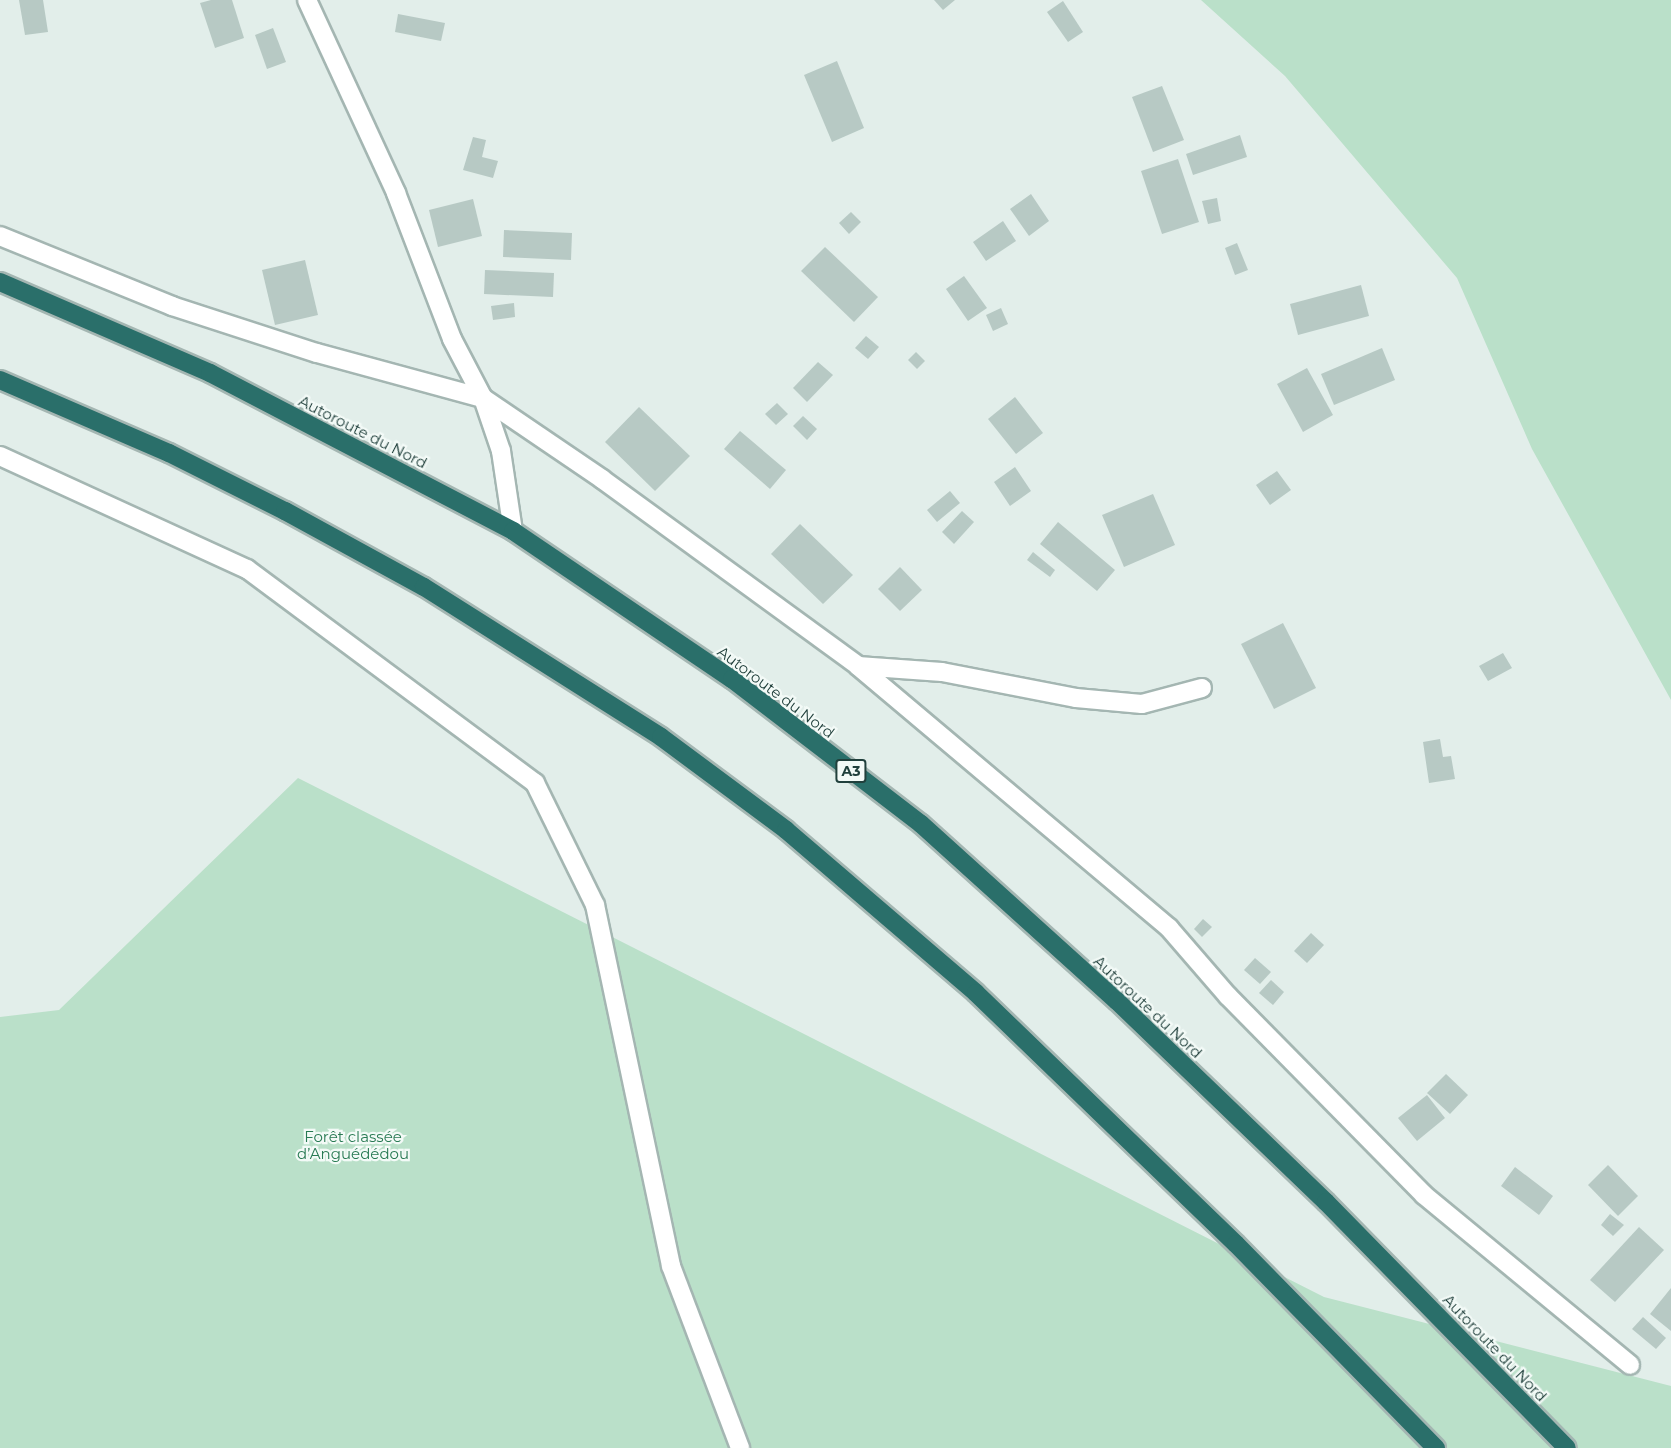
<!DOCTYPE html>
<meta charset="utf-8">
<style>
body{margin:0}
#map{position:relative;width:1671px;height:1448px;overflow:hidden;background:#e2eeea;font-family:Montserrat,sans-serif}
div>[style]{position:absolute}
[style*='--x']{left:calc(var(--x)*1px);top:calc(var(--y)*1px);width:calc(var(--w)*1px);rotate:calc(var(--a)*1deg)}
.green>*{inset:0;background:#bae0c9}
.building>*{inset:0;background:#b7c9c4}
.roads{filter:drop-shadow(2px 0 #a4b6b2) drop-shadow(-2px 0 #a4b6b2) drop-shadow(0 2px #a4b6b2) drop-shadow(0 -2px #a4b6b2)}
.minor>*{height:18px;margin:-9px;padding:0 9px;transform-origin:9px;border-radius:9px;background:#fff}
.motorway>*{height:18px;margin:-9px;padding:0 9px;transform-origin:9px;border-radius:9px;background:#2a6f6a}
span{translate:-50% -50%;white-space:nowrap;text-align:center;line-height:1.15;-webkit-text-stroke:4.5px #f3faf7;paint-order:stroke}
.shield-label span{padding:2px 4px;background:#f3faf7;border:2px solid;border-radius:4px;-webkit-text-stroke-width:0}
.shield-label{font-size:14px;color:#21403c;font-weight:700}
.street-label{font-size:15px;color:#21403c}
.park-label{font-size:15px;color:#287a53}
</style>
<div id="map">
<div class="green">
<div style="clip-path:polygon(1201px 0,1671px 0,1671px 700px,1532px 449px,1457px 278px,1285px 76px)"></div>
<div style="clip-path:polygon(298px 778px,1324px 1297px,1671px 1386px,1671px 1448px,0 1448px,0 1017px,59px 1010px)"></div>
</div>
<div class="building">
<div style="clip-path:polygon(19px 0,43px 0,48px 32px,25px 35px)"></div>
<div style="clip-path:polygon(211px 0,232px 0,244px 38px,215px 48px,200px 3px)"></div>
<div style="clip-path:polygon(934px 0,955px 0,943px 10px)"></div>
<div style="clip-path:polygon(1063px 1px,1083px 32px,1068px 42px,1047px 12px)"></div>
<div style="clip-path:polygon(398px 14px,445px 23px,441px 41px,395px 32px)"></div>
<div style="clip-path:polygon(273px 28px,286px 62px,267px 69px,255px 35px)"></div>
<div style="clip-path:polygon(837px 61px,864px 128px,832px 142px,804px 75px)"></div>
<div style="clip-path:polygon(1162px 86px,1184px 140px,1153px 152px,1132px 97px)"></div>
<div style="clip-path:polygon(1240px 135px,1247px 157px,1193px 175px,1186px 154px)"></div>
<div style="clip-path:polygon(473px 137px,486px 140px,482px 157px,498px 161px,493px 178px,463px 170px)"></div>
<div style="clip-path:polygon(1178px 159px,1199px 222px,1162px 234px,1141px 171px)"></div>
<div style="clip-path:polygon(1031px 194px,1049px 221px,1029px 236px,1010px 209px)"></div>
<div style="clip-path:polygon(1217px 198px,1221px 221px,1208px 224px,1202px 201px)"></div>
<div style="clip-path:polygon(473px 199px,482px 236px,438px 247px,429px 210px)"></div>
<div style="clip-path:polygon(851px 212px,861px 222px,849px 234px,839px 223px)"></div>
<div style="clip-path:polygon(1003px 221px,1016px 241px,986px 261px,973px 242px)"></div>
<div style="clip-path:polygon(504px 230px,572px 233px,571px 260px,503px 257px)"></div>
<div style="clip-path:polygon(1237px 243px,1248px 270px,1235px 275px,1225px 248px)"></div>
<div style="clip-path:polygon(825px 247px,878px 297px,854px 322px,801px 271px)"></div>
<div style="clip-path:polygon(305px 260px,318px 315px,275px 325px,262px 270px)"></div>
<div style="clip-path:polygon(485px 270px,554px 273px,553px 297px,484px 294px)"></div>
<div style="clip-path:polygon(964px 276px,987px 308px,968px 321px,946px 289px)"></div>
<div style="clip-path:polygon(1361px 285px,1369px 316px,1298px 335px,1290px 304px)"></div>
<div style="clip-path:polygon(514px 303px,515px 317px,493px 320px,491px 306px)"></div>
<div style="clip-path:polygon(1001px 308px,1008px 324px,993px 331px,986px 315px)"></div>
<div style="clip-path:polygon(866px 336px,879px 347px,868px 359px,855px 348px)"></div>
<div style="clip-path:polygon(1382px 348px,1395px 380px,1334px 405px,1321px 374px)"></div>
<div style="clip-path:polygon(916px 352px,925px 361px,917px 369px,908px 360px)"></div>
<div style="clip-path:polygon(818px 362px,833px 375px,807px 402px,793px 388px)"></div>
<div style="clip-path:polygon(1307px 368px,1333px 415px,1303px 432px,1277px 384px)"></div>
<div style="clip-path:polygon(1015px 397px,1043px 433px,1016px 454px,988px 419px)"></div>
<div style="clip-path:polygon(777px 403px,788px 414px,776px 425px,765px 414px)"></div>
<div style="clip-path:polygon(639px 407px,690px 456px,655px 491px,605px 442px)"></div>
<div style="clip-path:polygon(803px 416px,817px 429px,807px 440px,793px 426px)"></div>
<div style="clip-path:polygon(740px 431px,786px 470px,770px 489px,724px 449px)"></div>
<div style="clip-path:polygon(1015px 467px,1031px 491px,1010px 506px,994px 482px)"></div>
<div style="clip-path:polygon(1277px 471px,1291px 490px,1270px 505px,1256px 485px)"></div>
<div style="clip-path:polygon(950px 491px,960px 503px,937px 522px,927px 510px)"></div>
<div style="clip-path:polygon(1153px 494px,1175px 545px,1124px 567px,1102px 515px)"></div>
<div style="clip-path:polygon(962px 511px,974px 522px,954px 544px,942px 532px)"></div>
<div style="clip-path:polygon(1058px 522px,1115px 570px,1097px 591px,1040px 544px)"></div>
<div style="clip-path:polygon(800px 524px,853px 575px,823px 604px,771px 554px)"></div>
<div style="clip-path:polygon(1033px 552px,1055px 570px,1050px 577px,1027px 560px)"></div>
<div style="clip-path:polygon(900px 567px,922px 590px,900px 611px,878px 589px)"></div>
<div style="clip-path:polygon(1283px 623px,1316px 688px,1274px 709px,1241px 644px)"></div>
<div style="clip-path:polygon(1503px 653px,1512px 668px,1488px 681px,1479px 666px)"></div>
<div style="clip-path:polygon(1440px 739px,1443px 757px,1451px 756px,1455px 779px,1429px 783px,1423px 742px)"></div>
<div style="clip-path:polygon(1203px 919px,1212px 927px,1202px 937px,1194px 929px)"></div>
<div style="clip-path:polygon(1311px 933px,1324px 945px,1307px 963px,1294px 951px)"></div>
<div style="clip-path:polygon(1255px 958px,1271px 972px,1260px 984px,1244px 970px)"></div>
<div style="clip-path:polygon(1271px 980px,1284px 992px,1273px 1005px,1259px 993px)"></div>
<div style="clip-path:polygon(1446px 1074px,1468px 1095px,1450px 1114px,1427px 1093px)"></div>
<div style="clip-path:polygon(1427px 1095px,1445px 1118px,1417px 1141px,1398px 1118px)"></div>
<div style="clip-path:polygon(1608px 1165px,1638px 1196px,1618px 1216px,1588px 1185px)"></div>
<div style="clip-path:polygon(1515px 1167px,1553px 1196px,1539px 1215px,1501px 1186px)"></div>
<div style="clip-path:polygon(1610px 1214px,1624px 1225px,1613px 1236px,1601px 1225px)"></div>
<div style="clip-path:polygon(1639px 1227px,1664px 1250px,1615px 1302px,1590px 1280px)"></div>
<div style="clip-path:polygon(1671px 1288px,1671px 1331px,1650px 1314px)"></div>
<div style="clip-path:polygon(1643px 1317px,1666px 1338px,1656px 1349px,1632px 1329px)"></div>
</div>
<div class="roads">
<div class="minor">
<div style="--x:307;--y:0;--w:213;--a:65.2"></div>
<div style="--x:396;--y:193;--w:156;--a:69"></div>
<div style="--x:452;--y:339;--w:67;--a:62.3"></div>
<div style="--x:483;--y:398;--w:56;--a:71.2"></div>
<div style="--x:501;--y:451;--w:81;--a:81.5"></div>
<div style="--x:0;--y:236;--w:186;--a:22.1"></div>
<div style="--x:172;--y:306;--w:152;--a:18"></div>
<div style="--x:317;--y:353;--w:172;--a:15.2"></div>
<div style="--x:483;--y:398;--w:144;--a:34.2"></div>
<div style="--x:602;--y:479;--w:317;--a:36.1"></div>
<div style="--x:858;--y:666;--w:407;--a:40.1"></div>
<div style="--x:1169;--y:928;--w:90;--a:49.1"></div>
<div style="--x:1228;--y:996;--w:279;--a:45.4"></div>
<div style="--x:1424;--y:1195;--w:267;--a:39.5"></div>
<div style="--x:0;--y:456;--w:272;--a:24.6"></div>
<div style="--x:247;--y:569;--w:359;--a:36.6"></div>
<div style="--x:535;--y:783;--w:136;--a:63.8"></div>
<div style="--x:595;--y:905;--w:369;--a:78.1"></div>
<div style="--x:671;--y:1266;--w:195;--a:69.2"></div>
<div style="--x:858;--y:666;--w:84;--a:4.1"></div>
<div style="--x:942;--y:672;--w:136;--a:11"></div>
<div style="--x:1076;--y:698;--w:66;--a:5.2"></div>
<div style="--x:1142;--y:704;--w:62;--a:-14.9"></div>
</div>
<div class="motorway">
<div style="--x:0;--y:282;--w:229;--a:23.4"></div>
<div style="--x:210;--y:373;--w:342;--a:27.5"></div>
<div style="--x:513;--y:531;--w:264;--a:34.1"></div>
<div style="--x:732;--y:679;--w:238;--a:37.5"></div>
<div style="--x:921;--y:824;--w:264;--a:42.1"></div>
<div style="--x:1117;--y:1001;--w:290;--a:43.9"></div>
<div style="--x:1326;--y:1202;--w:344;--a:45.6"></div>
<div style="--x:0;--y:380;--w:184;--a:23.4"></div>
<div style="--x:169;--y:453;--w:130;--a:26.6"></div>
<div style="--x:285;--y:511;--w:158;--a:28.7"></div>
<div style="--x:424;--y:587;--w:280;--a:32.3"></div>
<div style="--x:661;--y:737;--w:156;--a:36.6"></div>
<div style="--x:786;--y:830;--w:250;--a:40.6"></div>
<div style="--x:976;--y:993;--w:361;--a:44"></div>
<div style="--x:1236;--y:1244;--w:286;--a:45.6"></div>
</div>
</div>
<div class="shield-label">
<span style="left:851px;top:771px">A3</span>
</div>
<div class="street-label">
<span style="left:363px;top:432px;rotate:27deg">Autoroute du Nord</span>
<span style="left:776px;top:692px;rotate:37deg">Autoroute du Nord</span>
<span style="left:1148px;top:1007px;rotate:43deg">Autoroute du Nord</span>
<span style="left:1495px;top:1348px;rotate:46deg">Autoroute du Nord</span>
</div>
<div class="park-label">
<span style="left:353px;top:1145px">Forêt classée<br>d’Anguédédou</span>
</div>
</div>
